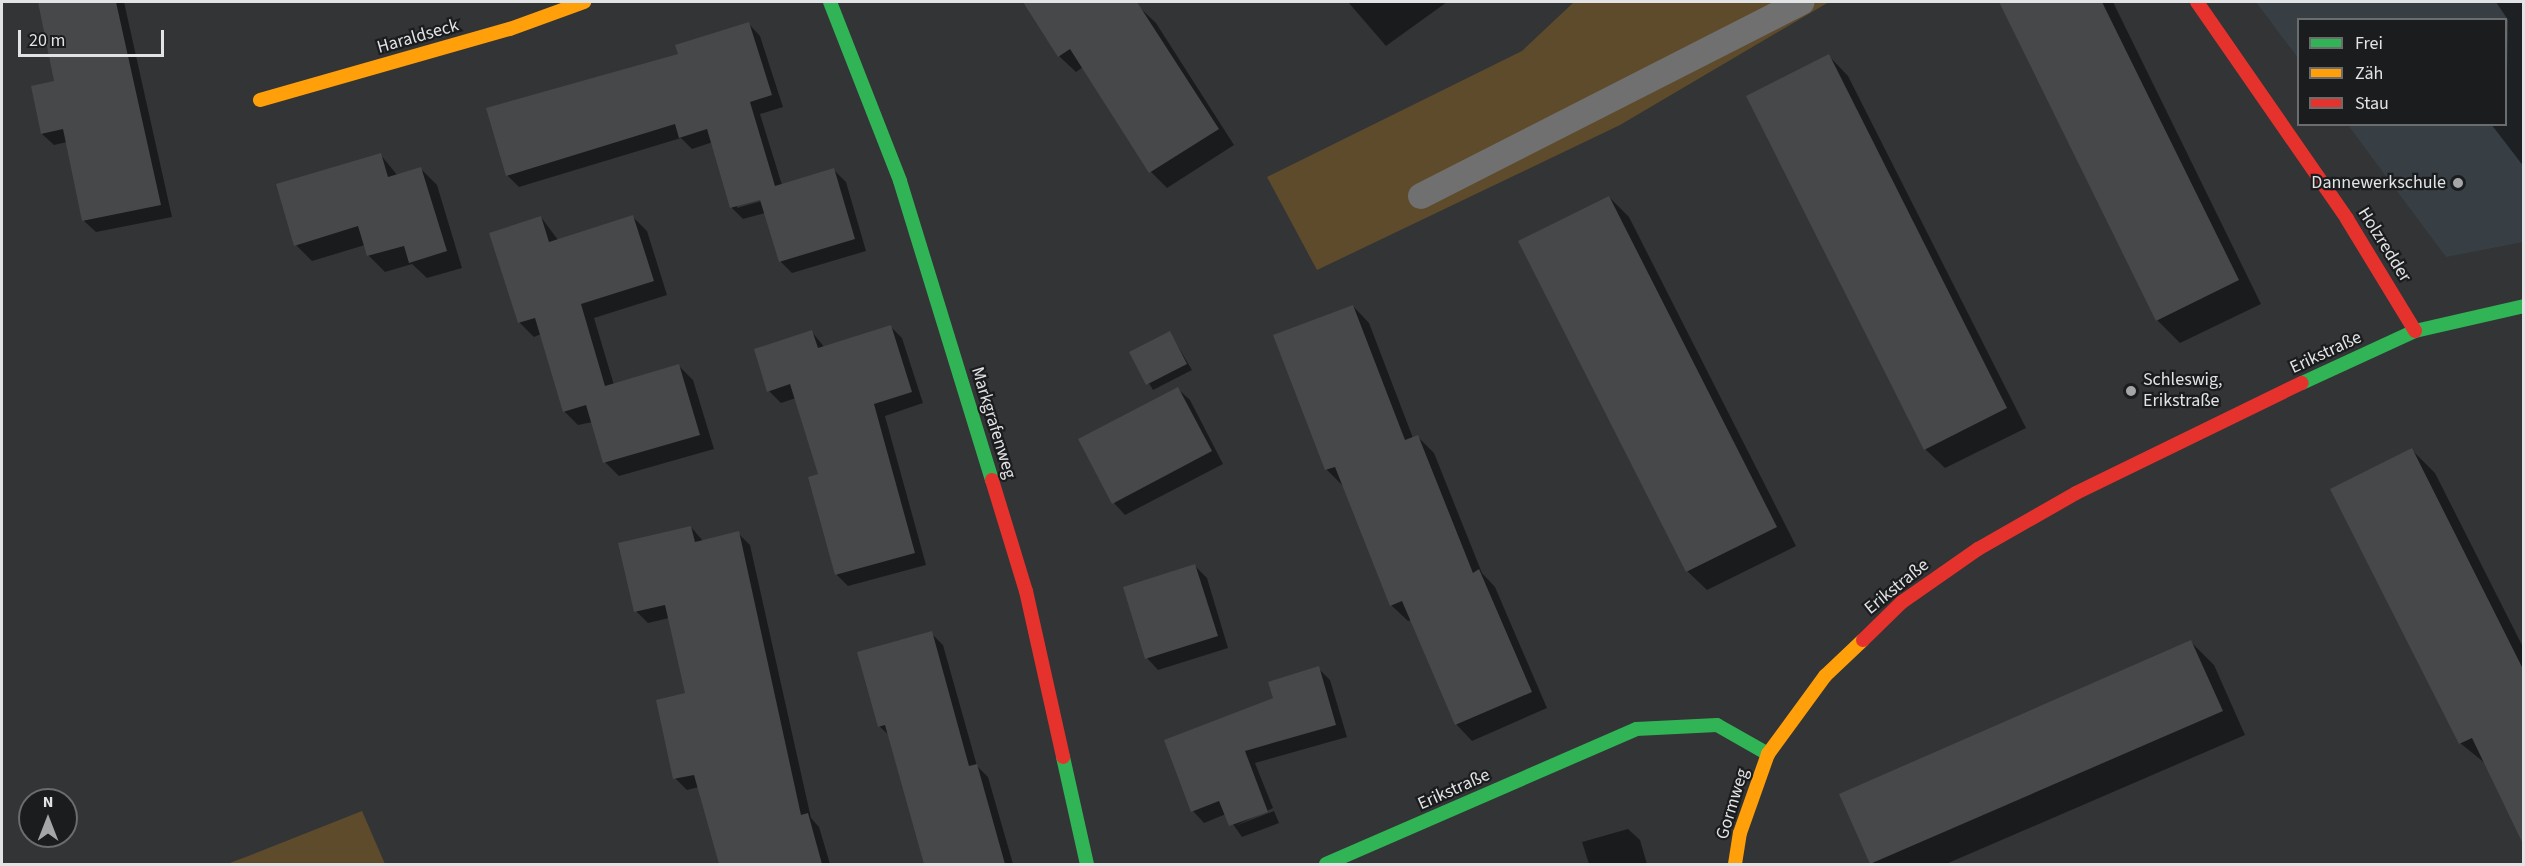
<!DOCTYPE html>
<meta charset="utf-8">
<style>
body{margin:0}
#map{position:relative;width:2525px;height:866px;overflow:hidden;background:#323436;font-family:"Source Sans 3",sans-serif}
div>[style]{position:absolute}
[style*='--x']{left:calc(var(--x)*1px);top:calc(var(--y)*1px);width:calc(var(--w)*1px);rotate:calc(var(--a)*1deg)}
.built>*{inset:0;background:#373f44}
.green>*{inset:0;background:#5e4b2b}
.shadow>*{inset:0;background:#0007}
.building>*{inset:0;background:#464849}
.lane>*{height:26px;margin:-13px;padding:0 13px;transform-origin:13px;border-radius:13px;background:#707071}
.fast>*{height:14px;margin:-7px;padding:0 7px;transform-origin:7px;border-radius:7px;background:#30b455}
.slow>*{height:14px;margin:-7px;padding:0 7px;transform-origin:7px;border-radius:7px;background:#ff9f0a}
.jam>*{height:14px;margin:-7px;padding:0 7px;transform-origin:7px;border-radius:7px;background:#e5322d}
.dots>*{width:16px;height:16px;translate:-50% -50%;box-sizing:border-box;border:3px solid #1a1c1d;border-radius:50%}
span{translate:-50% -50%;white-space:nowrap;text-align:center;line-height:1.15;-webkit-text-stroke:4.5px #1a1c1d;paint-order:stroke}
.street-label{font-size:18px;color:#e1e3e4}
.poi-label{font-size:18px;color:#e1e3e4}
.right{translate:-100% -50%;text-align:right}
.left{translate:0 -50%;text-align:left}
.frame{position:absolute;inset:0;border:3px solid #e1e3e4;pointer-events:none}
.legend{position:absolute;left:2297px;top:18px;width:210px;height:108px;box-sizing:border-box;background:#1a1c1d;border:2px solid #6a6c6d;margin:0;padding:8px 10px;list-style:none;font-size:18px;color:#e1e3e4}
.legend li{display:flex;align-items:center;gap:12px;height:30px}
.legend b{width:30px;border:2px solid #6a6c6d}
.north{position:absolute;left:18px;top:788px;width:60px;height:60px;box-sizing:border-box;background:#1a1c1d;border:2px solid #6a6c6d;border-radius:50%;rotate:0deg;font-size:16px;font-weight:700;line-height:24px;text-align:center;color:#e1e3e4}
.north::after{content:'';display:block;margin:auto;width:21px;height:27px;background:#a4a6a7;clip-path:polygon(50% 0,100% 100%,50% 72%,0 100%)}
.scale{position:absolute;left:18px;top:30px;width:146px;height:27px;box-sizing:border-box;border:3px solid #e1e3e4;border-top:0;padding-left:8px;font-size:18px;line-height:21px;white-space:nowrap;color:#e1e3e4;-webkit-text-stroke:4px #1a1c1d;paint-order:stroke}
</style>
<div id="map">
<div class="built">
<div style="clip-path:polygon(2256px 2px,2523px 2px,2523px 242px,2446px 257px,2348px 125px,2506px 124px,2506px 20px,2298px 20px,2298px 58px)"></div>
</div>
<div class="green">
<div style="clip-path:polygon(1574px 2px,1829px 2px,1620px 125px,1317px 270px,1267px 177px,1522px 51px)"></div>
<div style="clip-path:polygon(362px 811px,385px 864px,227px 864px,251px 855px)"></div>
</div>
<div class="shadow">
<div style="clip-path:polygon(40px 2px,124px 2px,172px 217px,96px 232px,84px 221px,67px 142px,54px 145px,42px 134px,55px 82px)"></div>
<div style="clip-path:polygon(1025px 2px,1129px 2px,1135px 10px,1139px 7px,1156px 23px,1234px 145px,1167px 188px,1151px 172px,1083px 67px,1076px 72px,1059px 56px)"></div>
<div style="clip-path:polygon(1348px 2px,1447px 2px,1386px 46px)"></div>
<div style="clip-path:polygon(2001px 2px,2113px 2px,2261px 304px,2180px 343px,2157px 320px)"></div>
<div style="clip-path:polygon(2496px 2px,2524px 2px,2524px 167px,2491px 124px,2506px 124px,2508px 20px)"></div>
<div style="clip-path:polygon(evenodd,749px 24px,760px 36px,783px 107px,760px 114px,782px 185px,834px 170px,846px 182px,866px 251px,792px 273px,780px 261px,765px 213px,743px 219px,732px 208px,713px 142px,692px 149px,681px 138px,519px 187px,507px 175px,680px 55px,749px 24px,767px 196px,768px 199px,737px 208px,737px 205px,767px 196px)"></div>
<div style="clip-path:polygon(1829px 56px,1848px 76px,2026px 428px,1945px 468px,1925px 449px)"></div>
<div style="clip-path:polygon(380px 154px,398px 176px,421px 169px,437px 185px,462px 268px,427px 278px,412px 264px,385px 272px,368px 255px,365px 245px,312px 261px,296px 245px)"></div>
<div style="clip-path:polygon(1609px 197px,1629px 217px,1796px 546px,1707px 590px,1687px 571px)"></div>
<div style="clip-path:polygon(541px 217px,558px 240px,633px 217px,647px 231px,667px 295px,594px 318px,614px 385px,679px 366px,693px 380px,714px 449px,619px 476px,605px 462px,593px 422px,578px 425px,564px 411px,541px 334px,534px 337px,519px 322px)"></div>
<div style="clip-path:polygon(1353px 306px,1369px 323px,1413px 438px,1417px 436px,1434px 453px,1482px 573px,1495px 587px,1547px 708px,1472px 741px,1456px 724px,1412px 620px,1408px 621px,1391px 605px,1343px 486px,1326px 469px)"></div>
<div style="clip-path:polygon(890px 326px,902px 338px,923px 403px,885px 416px,926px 565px,848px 586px,836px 574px,820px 475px,796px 398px,781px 403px,769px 391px,812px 332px,825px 348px)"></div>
<div style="clip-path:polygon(1170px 333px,1192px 370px,1153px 390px,1131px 353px)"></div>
<div style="clip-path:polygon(1178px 389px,1190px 400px,1223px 464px,1125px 515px,1114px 503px)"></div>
<div style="clip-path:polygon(2412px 450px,2435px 473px,2524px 649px,2524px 841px,2486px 764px,2460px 743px)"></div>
<div style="clip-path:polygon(691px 527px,703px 541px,738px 533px,750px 545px,811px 818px,819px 827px,830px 864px,721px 864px,699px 787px,687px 790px,675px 778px,687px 695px,669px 618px,648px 623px,636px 611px)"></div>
<div style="clip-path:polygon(1195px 566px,1207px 578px,1228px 648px,1158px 670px,1147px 658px)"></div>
<div style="clip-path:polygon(931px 633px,943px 645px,977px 766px,988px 777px,1013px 864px,926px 864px,890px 736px,879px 726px)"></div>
<div style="clip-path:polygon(2191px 642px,2214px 665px,2245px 735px,1946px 864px,1872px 864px,1841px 795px)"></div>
<div style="clip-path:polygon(1318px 668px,1330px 680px,1347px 737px,1255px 763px,1273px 808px,1235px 826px,1274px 811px,1279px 823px,1242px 837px,1226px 814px,1204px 823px,1193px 811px,1165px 741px,1275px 699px)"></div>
<div style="clip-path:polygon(1628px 829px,1640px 840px,1647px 864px,1589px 864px,1582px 842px)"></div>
</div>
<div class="building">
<div style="clip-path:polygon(38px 2px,116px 2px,161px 205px,82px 221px,63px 129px,41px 134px,31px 86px,54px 81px)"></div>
<div style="clip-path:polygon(1023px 2px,1137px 2px,1219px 129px,1149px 173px,1070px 49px,1058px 57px)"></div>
<div style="clip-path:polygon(1999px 2px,2102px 2px,2239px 280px,2156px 321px)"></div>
<div style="clip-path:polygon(749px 22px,772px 95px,750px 102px,775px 186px,834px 168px,855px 239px,779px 262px,760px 200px,730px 208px,707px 129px,679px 138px,675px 124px,506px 176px,486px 108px,678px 54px,675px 45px)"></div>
<div style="clip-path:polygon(1829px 54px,2007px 408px,1924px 450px,1746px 96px)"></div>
<div style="clip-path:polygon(381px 153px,388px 177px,421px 167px,447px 251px,409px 263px,404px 246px,367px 256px,358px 226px,294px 246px,276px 184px)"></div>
<div style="clip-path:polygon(1609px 196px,1777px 527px,1686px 572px,1518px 241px)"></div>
<div style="clip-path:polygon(633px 215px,654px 281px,581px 304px,605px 386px,679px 364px,700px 435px,603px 463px,586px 405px,563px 412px,535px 318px,518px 323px,489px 233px,541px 216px,549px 242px)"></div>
<div style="clip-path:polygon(1353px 305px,1405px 440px,1418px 435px,1473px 573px,1479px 569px,1532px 692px,1455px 725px,1402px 601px,1390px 606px,1335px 467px,1325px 470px,1273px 335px)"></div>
<div style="clip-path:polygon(891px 325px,912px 392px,874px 404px,915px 553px,835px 575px,808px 477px,818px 474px,790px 384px,767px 392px,754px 349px,812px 330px,818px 348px)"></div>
<div style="clip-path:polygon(1170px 331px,1187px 364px,1146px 385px,1129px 352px)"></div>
<div style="clip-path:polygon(1178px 387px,1212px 451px,1112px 504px,1078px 439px)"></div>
<div style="clip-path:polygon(2412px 448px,2523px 669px,2523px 844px,2472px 738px,2459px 744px,2330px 489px)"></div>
<div style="clip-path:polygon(691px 526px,695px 542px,739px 531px,801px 815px,808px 813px,822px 864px,719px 864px,694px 775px,673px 779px,656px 700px,685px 693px,665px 605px,634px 612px,618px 543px)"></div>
<div style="clip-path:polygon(1195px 564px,1218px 636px,1145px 659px,1123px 587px)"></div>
<div style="clip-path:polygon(932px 631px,969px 766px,977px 764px,1005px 864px,924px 864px,885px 725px,878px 727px,857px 652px)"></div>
<div style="clip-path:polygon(2191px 640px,2223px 711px,1870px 864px,1839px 794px)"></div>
<div style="clip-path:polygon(1319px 666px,1336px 725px,1245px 751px,1268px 812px,1229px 826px,1219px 801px,1191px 812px,1164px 740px,1273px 698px,1268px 682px)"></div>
</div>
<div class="lane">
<div style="--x:1421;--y:196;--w:427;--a:-27"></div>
</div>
<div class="fast">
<div style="--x:830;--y:2;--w:192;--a:68.6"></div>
<div style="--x:900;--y:181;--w:313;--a:72.9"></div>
<div style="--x:2302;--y:383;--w:124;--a:-24.7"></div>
<div style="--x:2415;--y:331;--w:112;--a:-12.9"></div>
<div style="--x:1063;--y:757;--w:110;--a:77.4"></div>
<div style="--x:1326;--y:864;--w:338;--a:-23.5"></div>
<div style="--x:1636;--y:729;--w:81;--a:-2.8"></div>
<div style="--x:1717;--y:725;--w:59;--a:29.6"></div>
</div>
<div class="slow">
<div style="--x:260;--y:100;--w:260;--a:-15.9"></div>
<div style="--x:510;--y:29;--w:79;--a:-20"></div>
<div style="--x:1735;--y:864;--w:31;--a:-81"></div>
<div style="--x:1740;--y:833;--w:84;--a:-70.5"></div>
<div style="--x:1768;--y:754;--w:97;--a:-53.8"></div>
<div style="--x:1825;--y:676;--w:52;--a:-43.5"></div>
</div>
<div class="jam">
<div style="--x:2197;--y:2;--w:264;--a:55.3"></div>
<div style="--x:2347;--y:219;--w:131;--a:58.7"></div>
<div style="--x:992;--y:480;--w:116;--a:73"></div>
<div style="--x:1026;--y:591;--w:170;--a:77.4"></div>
<div style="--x:1863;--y:640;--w:54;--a:-44.3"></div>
<div style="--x:1902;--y:602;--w:93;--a:-34.9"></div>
<div style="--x:1978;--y:549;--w:113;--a:-29.7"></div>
<div style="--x:2076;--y:493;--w:251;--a:-26"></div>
</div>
<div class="dots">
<div style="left:2458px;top:183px;background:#a4a6a7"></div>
<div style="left:2131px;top:391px;background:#a4a6a7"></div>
</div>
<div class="street-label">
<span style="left:418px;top:37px;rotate:-16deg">Haraldseck</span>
<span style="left:2384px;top:245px;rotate:58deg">Holzredder</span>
<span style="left:2326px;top:353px;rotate:-25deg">Erikstraße</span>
<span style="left:993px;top:423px;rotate:73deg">Markgrafenweg</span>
<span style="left:1897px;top:587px;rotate:-39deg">Erikstraße</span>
<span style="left:1454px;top:790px;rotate:-24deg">Erikstraße</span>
<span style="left:1733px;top:804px;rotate:-73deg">Gormweg</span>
</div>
<div class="poi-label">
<span class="right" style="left:2446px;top:183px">Dannewerkschule</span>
<span class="left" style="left:2143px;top:391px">Schleswig,<br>Erikstraße</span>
</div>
<div class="frame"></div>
<ul class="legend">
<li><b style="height:8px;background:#30b455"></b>Frei</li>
<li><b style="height:8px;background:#ff9f0a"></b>Zäh</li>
<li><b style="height:8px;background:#e5322d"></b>Stau</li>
</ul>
<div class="north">N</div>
<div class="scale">20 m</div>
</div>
